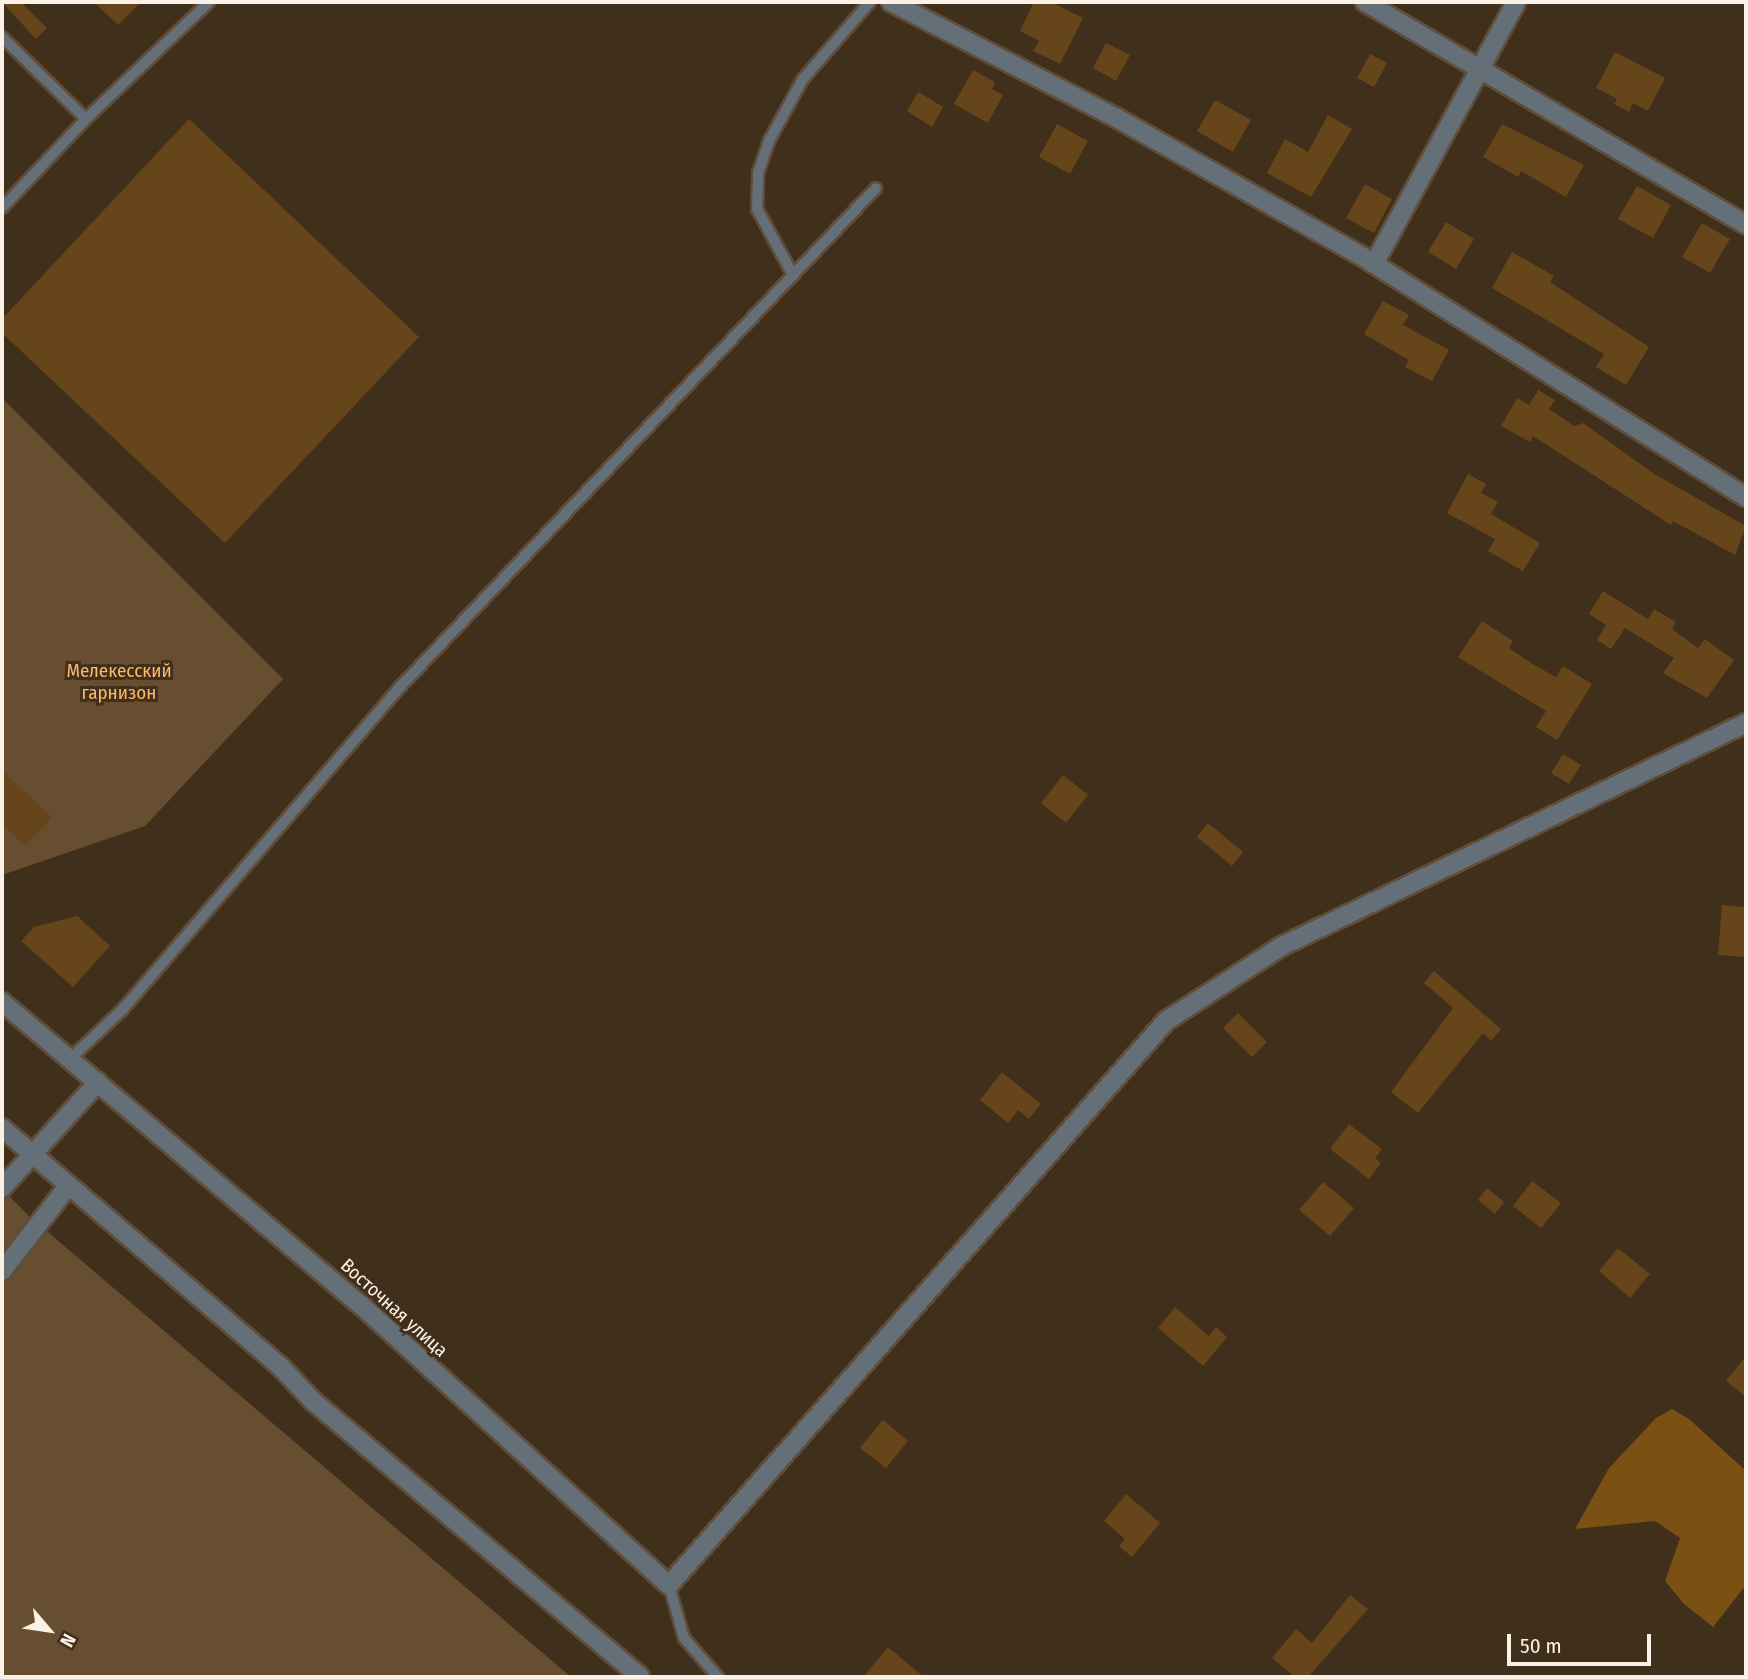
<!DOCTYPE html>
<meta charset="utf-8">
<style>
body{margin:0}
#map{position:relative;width:1748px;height:1679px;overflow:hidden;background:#402f1b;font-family:"Fira Sans Condensed",sans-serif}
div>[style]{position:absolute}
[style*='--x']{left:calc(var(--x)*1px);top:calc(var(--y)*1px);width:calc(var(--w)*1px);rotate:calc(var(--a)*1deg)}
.green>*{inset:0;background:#674e30}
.forest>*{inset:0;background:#7b5013}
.building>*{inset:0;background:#67451a}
.roads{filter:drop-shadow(2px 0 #5e4e3b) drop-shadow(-2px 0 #5e4e3b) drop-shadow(0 2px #5e4e3b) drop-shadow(0 -2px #5e4e3b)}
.lane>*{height:10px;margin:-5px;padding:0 5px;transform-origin:5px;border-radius:5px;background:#656f78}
.street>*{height:18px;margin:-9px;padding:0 9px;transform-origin:9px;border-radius:9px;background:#656f78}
span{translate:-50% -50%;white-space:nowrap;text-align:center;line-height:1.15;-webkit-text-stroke:6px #402f1b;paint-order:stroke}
.park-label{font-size:19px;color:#fbb96a}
.street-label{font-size:19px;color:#fcf1e5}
.frame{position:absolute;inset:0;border:4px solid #fcf1e5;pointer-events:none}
.north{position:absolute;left:14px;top:1595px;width:70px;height:70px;-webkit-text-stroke:5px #402f1b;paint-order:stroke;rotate:119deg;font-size:19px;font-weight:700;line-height:28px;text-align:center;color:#fcf1e5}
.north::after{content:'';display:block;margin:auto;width:24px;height:32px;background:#fcf1e5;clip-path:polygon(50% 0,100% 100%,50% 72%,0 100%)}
.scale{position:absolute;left:1507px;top:1634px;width:144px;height:32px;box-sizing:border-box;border:4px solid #fcf1e5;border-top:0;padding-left:9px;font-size:21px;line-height:24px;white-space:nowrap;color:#fcf1e5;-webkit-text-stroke:5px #402f1b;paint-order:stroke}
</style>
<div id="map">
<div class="green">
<div style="clip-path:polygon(2px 398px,283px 679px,145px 826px,2px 875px)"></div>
<div style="clip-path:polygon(2px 1189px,29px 1216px,571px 1677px,2px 1677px)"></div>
</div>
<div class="forest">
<div style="clip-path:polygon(1672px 1409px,1689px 1419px,1746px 1471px,1746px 1585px,1713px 1627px,1684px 1604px,1665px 1581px,1680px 1538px,1655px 1521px,1575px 1529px,1609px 1468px,1656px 1418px)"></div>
</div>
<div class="building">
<div style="clip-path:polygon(2px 2px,21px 2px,47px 28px,36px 39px)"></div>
<div style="clip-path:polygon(94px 2px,141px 2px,118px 25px)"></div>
<div style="clip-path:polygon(1034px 2px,1051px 2px,1083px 18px,1060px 64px,1033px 51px,1039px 41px,1020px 31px)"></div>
<div style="clip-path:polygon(1106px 43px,1130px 55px,1116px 81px,1093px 68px)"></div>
<div style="clip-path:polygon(1615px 52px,1665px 78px,1648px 111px,1633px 103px,1629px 112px,1614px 104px,1617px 99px,1596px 88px)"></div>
<div style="clip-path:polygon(1370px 54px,1387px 63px,1374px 87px,1357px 78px)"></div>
<div style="clip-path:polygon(973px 70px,995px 82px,992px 89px,1003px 95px,988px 123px,954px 104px)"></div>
<div style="clip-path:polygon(918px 92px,943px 107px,932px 127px,907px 111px)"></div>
<div style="clip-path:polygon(1215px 100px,1251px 120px,1233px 152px,1197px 131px)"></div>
<div style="clip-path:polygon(1328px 115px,1352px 129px,1311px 197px,1267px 173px,1285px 139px,1308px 152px)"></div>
<div style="clip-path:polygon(189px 119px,419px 337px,225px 543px,2px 333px,2px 319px)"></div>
<div style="clip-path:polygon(1057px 124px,1088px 141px,1070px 174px,1039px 157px)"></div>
<div style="clip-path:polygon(1502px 124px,1584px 165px,1566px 197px,1521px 171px,1518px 177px,1483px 157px)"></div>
<div style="clip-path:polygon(1365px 184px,1392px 199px,1374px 233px,1346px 218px)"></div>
<div style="clip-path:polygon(1637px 186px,1671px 205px,1653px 238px,1618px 219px)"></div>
<div style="clip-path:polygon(1446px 222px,1474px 239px,1456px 269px,1428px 252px)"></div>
<div style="clip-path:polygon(1702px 223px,1730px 239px,1710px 273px,1682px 257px)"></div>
<div style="clip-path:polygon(1512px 252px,1554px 276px,1550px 282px,1649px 347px,1626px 385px,1596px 367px,1604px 354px,1492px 288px)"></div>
<div style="clip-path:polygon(1383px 301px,1409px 315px,1403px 325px,1449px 350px,1432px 381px,1405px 367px,1409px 360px,1364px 334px)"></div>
<div style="clip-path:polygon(1538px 390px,1555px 400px,1549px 409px,1574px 426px,1583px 423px,1656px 475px,1746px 526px,1735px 555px,1673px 521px,1671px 525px,1533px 436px,1530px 442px,1501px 426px,1517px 398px,1529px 405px)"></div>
<div style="clip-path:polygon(1468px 474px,1486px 484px,1481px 493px,1498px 502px,1491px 514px,1540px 543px,1523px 571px,1488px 551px,1495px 539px,1447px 513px)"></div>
<div style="clip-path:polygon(1603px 591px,1648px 619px,1654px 609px,1676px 622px,1672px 629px,1698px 648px,1705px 639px,1734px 660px,1707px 698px,1663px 673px,1674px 658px,1625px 628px,1611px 649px,1597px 640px,1606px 625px,1589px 614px)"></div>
<div style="clip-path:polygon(1482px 621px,1513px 641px,1509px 648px,1534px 665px,1556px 677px,1563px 666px,1592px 684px,1557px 740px,1536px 727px,1546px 711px,1458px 657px)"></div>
<div style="clip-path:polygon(1563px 754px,1581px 765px,1569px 784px,1551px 773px)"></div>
<div style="clip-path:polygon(2px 770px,52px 818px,25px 846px,2px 824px)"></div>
<div style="clip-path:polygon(1063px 775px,1088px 795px,1066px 823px,1041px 803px)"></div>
<div style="clip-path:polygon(1208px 823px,1243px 852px,1232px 866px,1197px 837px)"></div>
<div style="clip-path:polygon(1722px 905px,1746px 907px,1746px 957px,1718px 955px)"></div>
<div style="clip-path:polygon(77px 916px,110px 946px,73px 987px,21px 941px,34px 927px)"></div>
<div style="clip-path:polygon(1434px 971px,1501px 1029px,1491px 1041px,1483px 1033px,1418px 1113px,1391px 1092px,1453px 1008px,1424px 983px)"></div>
<div style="clip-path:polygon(1238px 1013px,1267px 1042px,1252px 1057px,1223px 1028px)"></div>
<div style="clip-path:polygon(1002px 1072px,1041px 1104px,1029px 1119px,1018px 1110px,1008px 1123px,980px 1100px)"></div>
<div style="clip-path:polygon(1349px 1124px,1382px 1149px,1375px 1158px,1381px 1163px,1369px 1179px,1330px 1149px)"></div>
<div style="clip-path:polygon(1532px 1181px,1561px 1203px,1541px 1228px,1513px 1206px)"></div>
<div style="clip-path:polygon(1323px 1182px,1354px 1208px,1330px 1236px,1299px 1210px)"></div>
<div style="clip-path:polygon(1487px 1188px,1504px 1202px,1495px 1214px,1478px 1200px)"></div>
<div style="clip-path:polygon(1618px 1248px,1650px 1274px,1630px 1298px,1599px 1271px)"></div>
<div style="clip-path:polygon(1175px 1307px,1209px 1336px,1216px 1327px,1227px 1337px,1203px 1366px,1158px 1328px)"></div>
<div style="clip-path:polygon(1746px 1356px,1746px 1397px,1726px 1381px)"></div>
<div style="clip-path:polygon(883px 1420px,908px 1441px,886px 1468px,860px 1448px)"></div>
<div style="clip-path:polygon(1126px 1494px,1160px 1523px,1132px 1557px,1119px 1546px,1125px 1539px,1104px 1521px)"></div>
<div style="clip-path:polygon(1350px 1595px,1368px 1609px,1308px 1677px,1295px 1677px,1272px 1658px,1296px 1629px,1312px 1643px)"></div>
<div style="clip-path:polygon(888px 1647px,924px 1677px,863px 1677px)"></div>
</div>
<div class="roads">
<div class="lane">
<div style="--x:2;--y:37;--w:117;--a:44.3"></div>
<div style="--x:2;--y:208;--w:122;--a:-46.7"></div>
<div style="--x:86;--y:119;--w:170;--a:-43.6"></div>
<div style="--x:793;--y:275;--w:75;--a:-118.6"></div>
<div style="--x:757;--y:209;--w:36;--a:-88"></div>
<div style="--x:758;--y:173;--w:34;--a:-71"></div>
<div style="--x:769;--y:141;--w:71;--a:-61.3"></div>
<div style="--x:803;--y:79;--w:102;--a:-49"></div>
<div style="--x:70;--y:1059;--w:73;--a:-43.3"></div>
<div style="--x:123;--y:1009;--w:426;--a:-49.3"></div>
<div style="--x:401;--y:686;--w:688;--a:-46.35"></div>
<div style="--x:669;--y:1585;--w:55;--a:74.2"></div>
<div style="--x:684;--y:1638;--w:52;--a:48.9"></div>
</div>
<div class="street">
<div style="--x:891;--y:2;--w:252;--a:27.2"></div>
<div style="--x:1115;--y:117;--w:285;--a:29.4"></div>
<div style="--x:1363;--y:257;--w:452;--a:32.1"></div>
<div style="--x:1365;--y:2;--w:441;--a:30.3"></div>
<div style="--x:1374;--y:264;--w:298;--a:-61.5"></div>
<div style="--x:2;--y:1002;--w:470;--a:40.2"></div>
<div style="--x:361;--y:1305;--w:416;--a:42.3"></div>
<div style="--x:669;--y:1585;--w:752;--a:-48.61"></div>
<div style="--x:1166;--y:1021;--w:138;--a:-32.9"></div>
<div style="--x:1282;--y:946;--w:515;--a:-25.67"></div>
<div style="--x:2;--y:1128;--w:365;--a:40.6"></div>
<div style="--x:279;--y:1365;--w:51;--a:46.6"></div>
<div style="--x:314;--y:1402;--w:426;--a:40.1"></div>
<div style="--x:2;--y:1188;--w:143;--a:-47.8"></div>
<div style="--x:2;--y:1271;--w:109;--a:-52.1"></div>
</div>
</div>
<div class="park-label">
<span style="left:119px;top:682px">Мелекесский<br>гарнизон</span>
</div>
<div class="street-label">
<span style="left:394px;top:1308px;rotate:42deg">Восточная улица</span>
</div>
<div class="frame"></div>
<div class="north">N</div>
<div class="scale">50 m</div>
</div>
